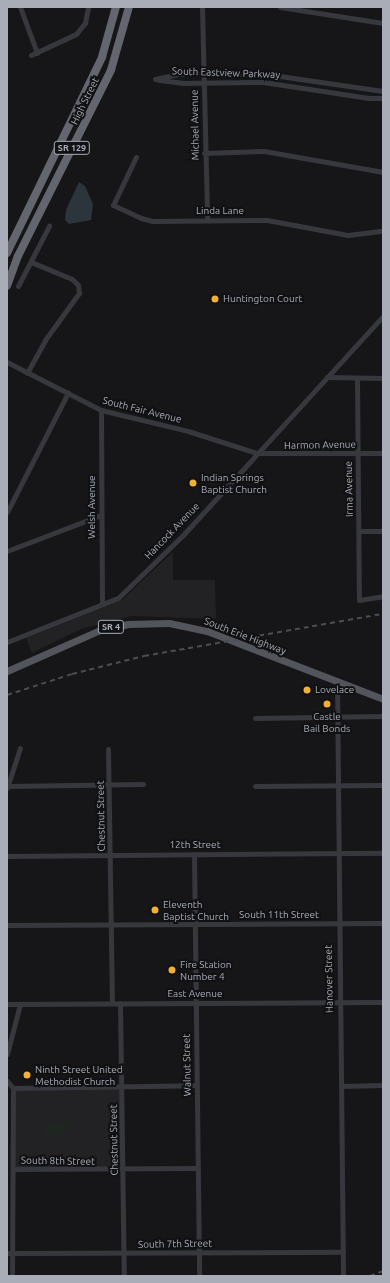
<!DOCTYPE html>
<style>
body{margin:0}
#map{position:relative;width:390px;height:1283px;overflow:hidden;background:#161618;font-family:Ubuntu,sans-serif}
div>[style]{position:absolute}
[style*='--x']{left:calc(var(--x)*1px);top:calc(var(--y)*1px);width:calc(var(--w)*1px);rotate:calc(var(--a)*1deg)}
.built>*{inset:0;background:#222225}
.green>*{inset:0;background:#1e261f}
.water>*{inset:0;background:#2c353c}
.minor>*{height:5px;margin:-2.5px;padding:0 2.5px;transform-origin:2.5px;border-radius:2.5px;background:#37383d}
.major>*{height:7px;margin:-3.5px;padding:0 3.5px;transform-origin:3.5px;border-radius:3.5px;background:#53555c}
.highway>*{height:8px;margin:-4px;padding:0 4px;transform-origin:4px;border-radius:4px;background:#63666e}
.rail>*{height:1.5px;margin-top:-0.75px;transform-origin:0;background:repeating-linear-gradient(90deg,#4a4c52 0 5px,transparent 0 9px)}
.dots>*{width:11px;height:11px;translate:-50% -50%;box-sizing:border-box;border:2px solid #111113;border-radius:50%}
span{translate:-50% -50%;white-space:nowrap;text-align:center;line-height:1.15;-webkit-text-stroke:4px #111113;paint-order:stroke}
.shield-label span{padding:1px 3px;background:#111113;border:1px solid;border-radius:3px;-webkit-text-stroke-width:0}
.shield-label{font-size:9px;color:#a8adb8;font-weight:700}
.street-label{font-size:10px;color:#a8adb8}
.poi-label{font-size:10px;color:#a8adb8}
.left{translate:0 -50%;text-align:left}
.frame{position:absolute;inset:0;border:8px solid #a8adb8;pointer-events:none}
</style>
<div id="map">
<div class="built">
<div style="clip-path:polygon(173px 552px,173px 580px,215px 580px,216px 619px,132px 616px,81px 629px,32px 653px,26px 638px,122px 600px)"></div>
<div style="clip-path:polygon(121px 1086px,123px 1170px,13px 1169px,13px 1088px)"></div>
</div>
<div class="green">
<div style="clip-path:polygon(45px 1123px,69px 1123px,69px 1130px,64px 1130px,64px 1134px,45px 1135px)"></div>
</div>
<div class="water">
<div style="clip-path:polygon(79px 182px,85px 186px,93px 204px,91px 220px,69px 224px,65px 220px,66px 210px)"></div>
</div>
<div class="minor">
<div style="--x:20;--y:7;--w:49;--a:69.7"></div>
<div style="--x:202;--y:7;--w:212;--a:88.6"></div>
<div style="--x:280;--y:7;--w:104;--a:8.8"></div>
<div style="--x:31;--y:55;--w:50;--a:-25"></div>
<div style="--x:76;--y:34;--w:14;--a:-51"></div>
<div style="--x:85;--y:23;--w:16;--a:-79"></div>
<div style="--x:155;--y:79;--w:25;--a:-12"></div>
<div style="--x:179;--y:74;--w:87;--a:0"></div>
<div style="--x:266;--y:74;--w:118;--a:8.3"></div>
<div style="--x:159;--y:80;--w:23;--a:7"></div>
<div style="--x:182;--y:83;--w:81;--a:-0.7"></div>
<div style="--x:263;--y:82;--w:107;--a:8.6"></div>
<div style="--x:369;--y:98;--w:14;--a:0"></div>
<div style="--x:204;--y:153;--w:60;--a:-1.9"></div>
<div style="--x:264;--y:151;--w:121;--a:10"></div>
<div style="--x:136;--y:157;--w:53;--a:115.6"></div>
<div style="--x:113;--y:205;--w:31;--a:25"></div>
<div style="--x:141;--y:218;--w:11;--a:15"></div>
<div style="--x:152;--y:221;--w:115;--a:-0.5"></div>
<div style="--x:267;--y:220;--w:82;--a:10.5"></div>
<div style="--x:348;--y:235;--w:35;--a:-7"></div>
<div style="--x:18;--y:286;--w:68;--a:-62.7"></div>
<div style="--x:7;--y:362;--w:106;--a:27.1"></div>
<div style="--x:101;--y:410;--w:89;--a:13.6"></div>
<div style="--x:188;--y:431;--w:72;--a:17.7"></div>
<div style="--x:257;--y:453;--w:126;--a:0"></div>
<div style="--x:27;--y:373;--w:38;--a:-61"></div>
<div style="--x:45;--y:340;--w:58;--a:-54.1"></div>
<div style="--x:79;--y:293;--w:8;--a:-97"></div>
<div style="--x:78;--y:285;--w:8;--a:-135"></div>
<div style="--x:72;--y:279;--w:44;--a:-157.5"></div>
<div style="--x:327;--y:377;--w:56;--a:1"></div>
<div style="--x:357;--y:378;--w:222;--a:89.5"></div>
<div style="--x:359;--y:600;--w:24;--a:-9"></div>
<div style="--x:101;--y:410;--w:194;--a:89.7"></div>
<div style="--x:7;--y:512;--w:134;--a:-62.9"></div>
<div style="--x:359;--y:531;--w:24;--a:0"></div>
<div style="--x:7;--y:551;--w:101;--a:-21"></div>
<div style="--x:7;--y:642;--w:119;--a:-21.6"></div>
<div style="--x:118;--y:598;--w:92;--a:-44.1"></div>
<div style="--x:184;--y:534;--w:295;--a:-47.6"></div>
<div style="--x:337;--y:682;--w:594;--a:89.42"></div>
<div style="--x:255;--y:718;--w:128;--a:-0.9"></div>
<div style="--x:108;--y:749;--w:254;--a:89.1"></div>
<div style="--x:7;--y:786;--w:136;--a:-0.8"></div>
<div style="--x:255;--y:786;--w:128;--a:-0.4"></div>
<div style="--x:7;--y:788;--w:42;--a:-72"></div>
<div style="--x:194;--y:854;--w:422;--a:89.3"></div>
<div style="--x:7;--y:856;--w:376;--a:-0.5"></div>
<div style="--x:7;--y:925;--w:376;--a:-0.3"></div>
<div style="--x:120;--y:1003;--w:273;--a:89.2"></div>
<div style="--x:7;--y:1004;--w:376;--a:-0.3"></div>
<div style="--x:7;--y:1054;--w:52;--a:-75.4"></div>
<div style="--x:7;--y:1081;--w:9;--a:49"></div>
<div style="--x:13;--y:1088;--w:188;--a:90.3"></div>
<div style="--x:341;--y:1086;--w:42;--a:-1.4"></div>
<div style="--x:13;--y:1088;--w:183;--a:-0.9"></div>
<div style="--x:13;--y:1169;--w:185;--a:-0.3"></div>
<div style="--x:7;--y:1253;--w:336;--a:-0.2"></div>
</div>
<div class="major">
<div style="--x:7;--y:671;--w:102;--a:-23.8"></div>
<div style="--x:100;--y:630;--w:29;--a:-12"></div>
<div style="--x:128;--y:624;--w:41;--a:-1.4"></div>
<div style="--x:169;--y:623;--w:39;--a:12"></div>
<div style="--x:207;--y:631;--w:189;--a:21.1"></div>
</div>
<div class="highway">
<div style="--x:7;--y:253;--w:218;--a:-64.1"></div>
<div style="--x:102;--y:57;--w:52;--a:-74.4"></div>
<div style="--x:7;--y:286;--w:32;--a:-70"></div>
<div style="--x:18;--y:256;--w:208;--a:-63.4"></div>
<div style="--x:111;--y:70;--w:66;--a:-74.1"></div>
</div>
<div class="rail">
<div style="--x:7;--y:695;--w:68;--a:-17.9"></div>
<div style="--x:72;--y:674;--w:74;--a:-14"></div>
<div style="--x:144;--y:656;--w:243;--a:-10"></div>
<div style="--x:370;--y:1276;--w:14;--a:-21"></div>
</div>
<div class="dots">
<div style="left:215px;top:299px;background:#f2b134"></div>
<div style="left:193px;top:483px;background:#f2b134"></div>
<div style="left:307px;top:690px;background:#f2b134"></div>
<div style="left:327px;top:704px;background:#f2b134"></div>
<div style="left:155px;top:910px;background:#f2b134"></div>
<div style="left:172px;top:970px;background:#f2b134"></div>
<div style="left:27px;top:1075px;background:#f2b134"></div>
</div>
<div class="shield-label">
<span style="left:72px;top:148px">SR 129</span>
<span style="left:111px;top:627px">SR 4</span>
</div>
<div class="street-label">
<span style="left:226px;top:73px;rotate:2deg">South Eastview Parkway</span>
<span style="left:85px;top:101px;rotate:-64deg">High Street</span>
<span style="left:195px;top:125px;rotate:-91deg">Michael Avenue</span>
<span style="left:220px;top:211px">Linda Lane</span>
<span style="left:142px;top:410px;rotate:14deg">South Fair Avenue</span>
<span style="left:320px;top:445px;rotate:-1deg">Harmon Avenue</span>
<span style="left:349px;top:489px;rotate:-91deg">Irma Avenue</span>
<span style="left:92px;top:507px;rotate:-90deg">Welsh Avenue</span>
<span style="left:172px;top:531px;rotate:-46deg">Hancock Avenue</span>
<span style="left:245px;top:636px;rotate:21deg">South Erie Highway</span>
<span style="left:101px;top:816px;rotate:-91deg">Chestnut Street</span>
<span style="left:195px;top:845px">12th Street</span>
<span style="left:279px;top:915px">South 11th Street</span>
<span style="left:329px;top:979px;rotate:-91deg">Hanover Street</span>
<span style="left:195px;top:994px">East Avenue</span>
<span style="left:187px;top:1065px;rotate:-91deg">Walnut Street</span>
<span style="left:114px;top:1140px;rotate:-91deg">Chestnut Street</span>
<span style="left:58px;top:1161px;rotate:1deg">South 8th Street</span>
<span style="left:175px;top:1244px;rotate:-1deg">South 7th Street</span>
</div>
<div class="poi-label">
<span class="left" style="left:223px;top:299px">Huntington Court</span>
<span class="left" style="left:201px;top:483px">Indian Springs<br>Baptist Church</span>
<span class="left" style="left:315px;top:690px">Lovelace</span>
<span style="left:327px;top:722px">Castle<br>Bail Bonds</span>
<span class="left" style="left:163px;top:910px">Eleventh<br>Baptist Church</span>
<span class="left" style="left:180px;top:970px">Fire Station<br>Number 4</span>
<span class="left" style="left:35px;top:1075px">Ninth Street United<br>Methodist Church</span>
</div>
<div class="frame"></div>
</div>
